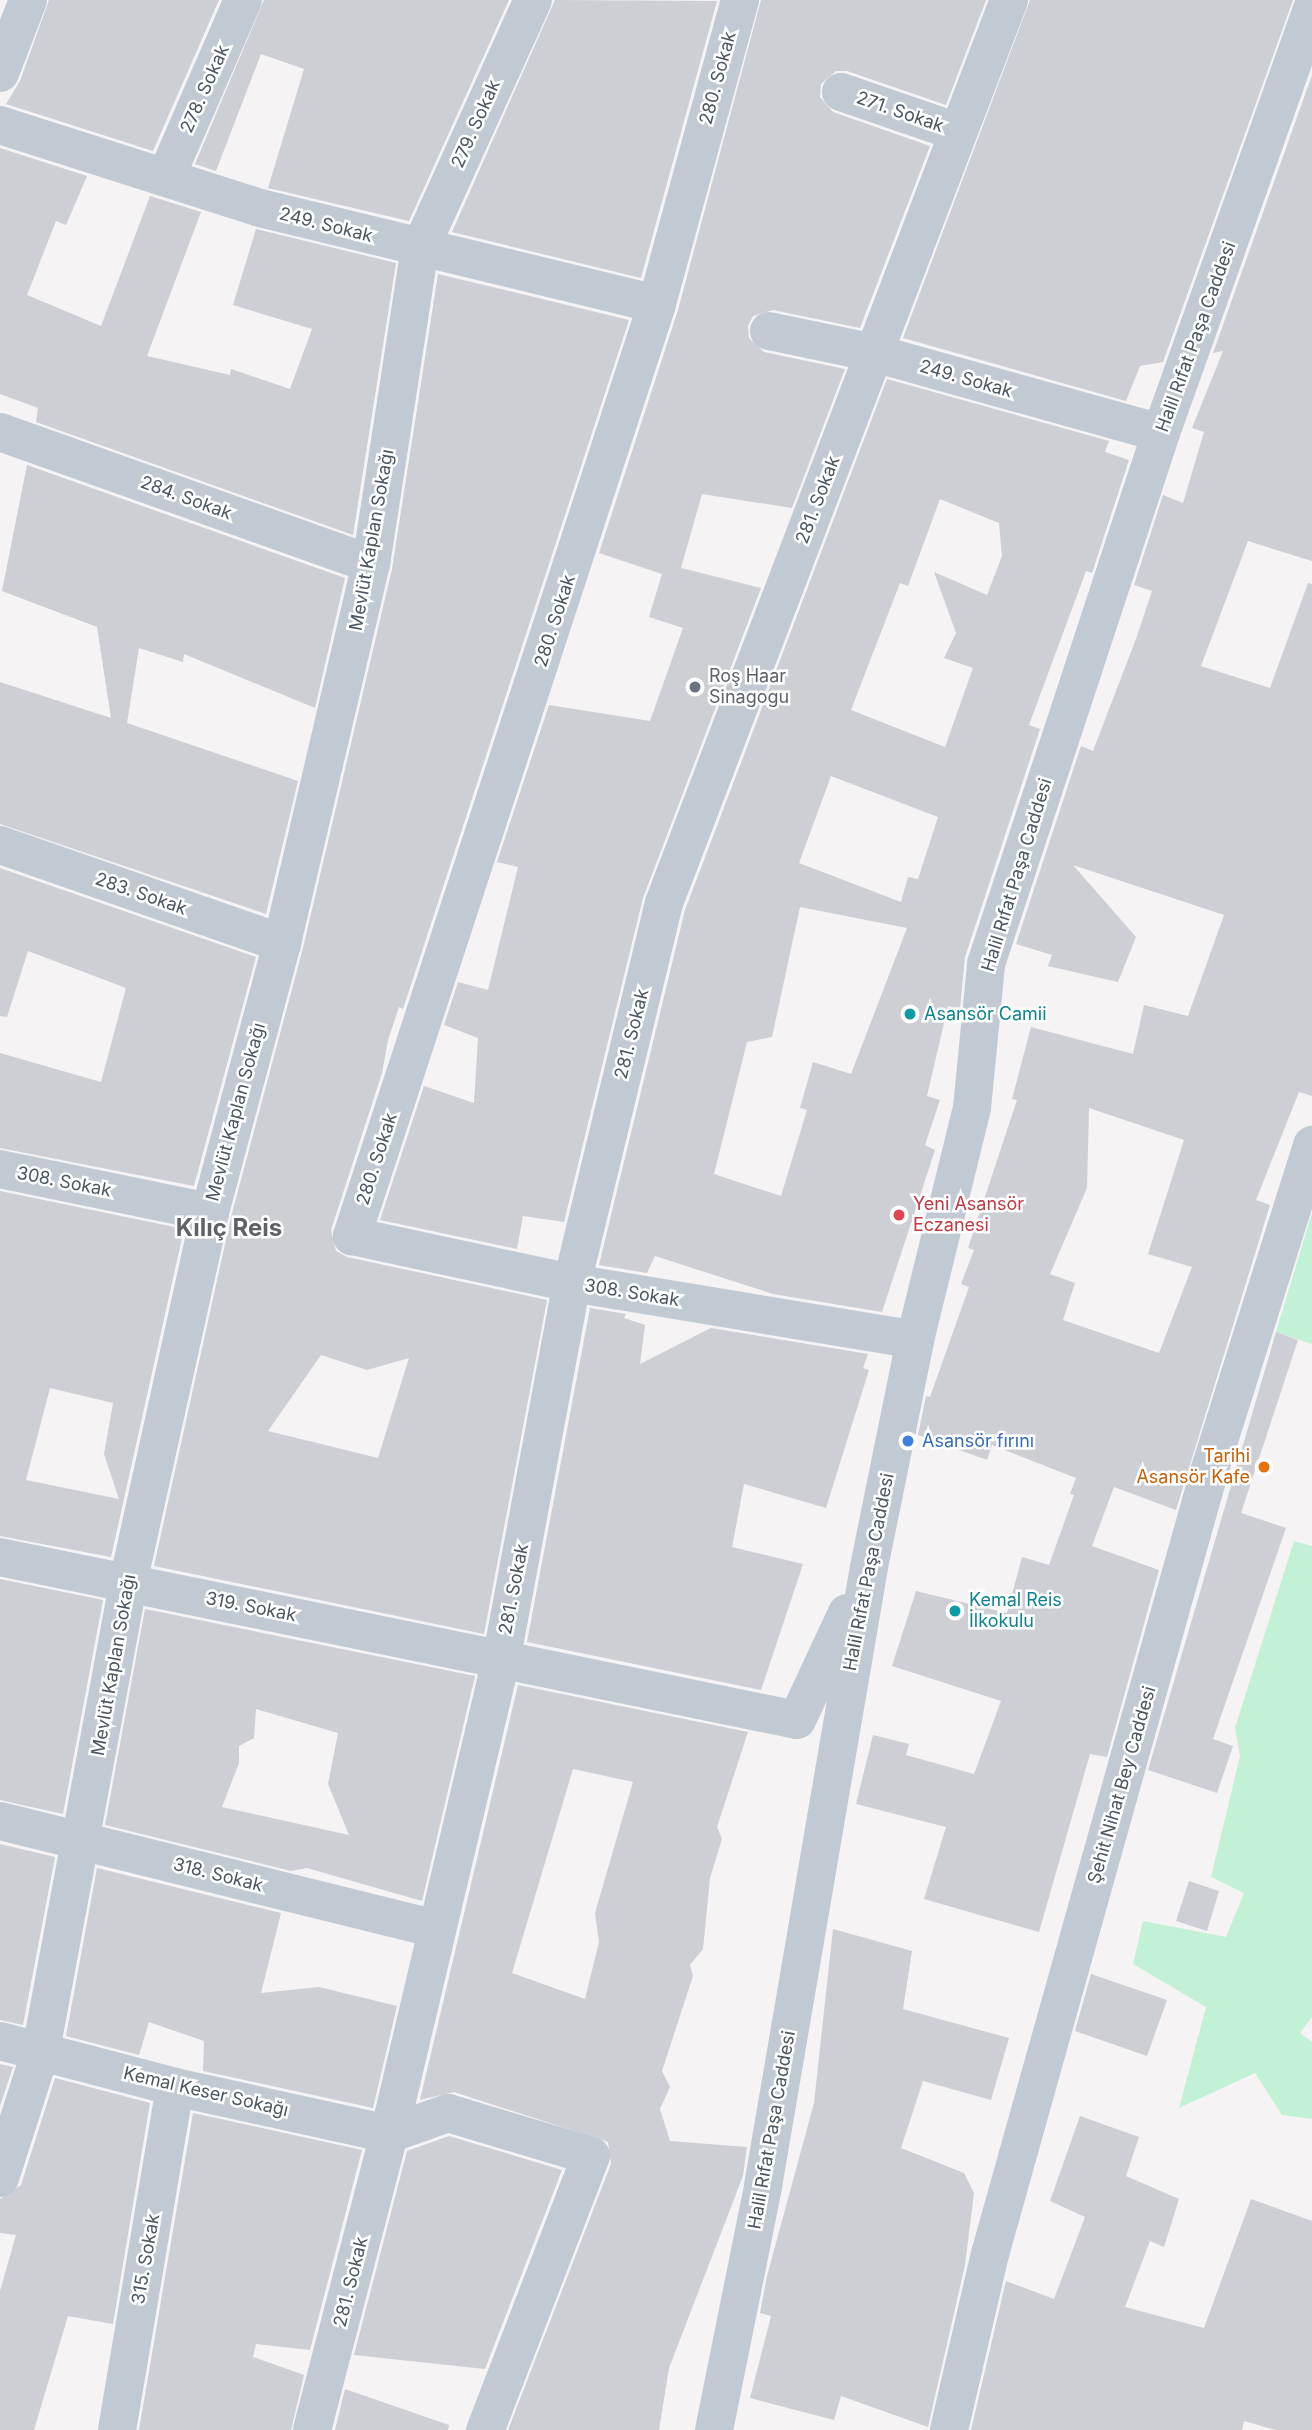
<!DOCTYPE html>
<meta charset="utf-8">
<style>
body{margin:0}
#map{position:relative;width:1312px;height:2430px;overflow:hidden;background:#f5f3f3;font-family:Inter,sans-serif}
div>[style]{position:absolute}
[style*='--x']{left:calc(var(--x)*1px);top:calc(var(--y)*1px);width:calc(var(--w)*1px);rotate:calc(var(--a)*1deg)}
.green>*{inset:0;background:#c3f1d5}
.building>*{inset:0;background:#cdcfd5}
.minor>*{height:38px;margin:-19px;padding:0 19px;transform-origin:19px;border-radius:19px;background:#c1cad2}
.dots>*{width:19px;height:19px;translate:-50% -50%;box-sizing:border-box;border:4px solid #fff;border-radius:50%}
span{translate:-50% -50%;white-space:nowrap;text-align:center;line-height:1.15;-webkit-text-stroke:5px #fff;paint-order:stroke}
.street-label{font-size:18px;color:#4a5661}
.worship-label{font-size:18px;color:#5b616d}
.left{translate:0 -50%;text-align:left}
.culture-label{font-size:18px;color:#0d838f}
.health-label{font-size:18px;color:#be3a42}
.shop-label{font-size:18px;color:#366cbe}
.food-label{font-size:18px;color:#c56008}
.right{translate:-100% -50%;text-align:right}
.district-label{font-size:24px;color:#5f6368;font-weight:700}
</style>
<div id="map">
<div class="green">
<div style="clip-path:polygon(1312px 1213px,1312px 1344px,1276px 1332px)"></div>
<div style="clip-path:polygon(1294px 1541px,1312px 1546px,1312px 2017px,1300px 2033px,1312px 2042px,1312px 2119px,1282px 2115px,1255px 2073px,1179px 2108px,1206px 2007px,1133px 1964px,1143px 1921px,1226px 1937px,1244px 1893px,1211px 1877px,1240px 1756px,1235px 1728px)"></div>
</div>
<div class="building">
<div style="clip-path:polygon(49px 0,219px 0,153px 151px,6px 104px,20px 81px)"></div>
<div style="clip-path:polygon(264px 0,509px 0,409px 221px,268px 188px,304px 69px,261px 54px,216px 171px,195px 164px)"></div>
<div style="clip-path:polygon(555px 0,717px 1px,641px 278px,452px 232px)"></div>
<div style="clip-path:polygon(761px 0,986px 0,946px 105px,847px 71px,836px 71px,821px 84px,820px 97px,833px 112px,930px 146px,860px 328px,773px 310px,753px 316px,748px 326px,749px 338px,764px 352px,845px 369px,792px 508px,702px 494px,681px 568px,761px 588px,643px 898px,564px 1222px,523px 1216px,517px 1249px,380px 1220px,424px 1086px,474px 1103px,478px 1038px,444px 1025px,458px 982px,488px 990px,518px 867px,497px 862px,549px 705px,650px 721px,683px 628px,649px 617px,662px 574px,599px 553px,678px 310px)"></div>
<div style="clip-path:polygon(1030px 0,1293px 0,1163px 362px,1140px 366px,1126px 401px,903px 338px)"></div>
<div style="clip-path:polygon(evenodd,1312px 75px,1312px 561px,1248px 541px,1201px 666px,1270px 688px,1308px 583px,1312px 584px,1312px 1096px,1299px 1092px,1256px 1200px,1270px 1205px,1176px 1510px,1114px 1487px,1092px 1546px,1159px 1570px,1107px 1757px,1090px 1754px,1039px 1932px,924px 1899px,946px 1827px,856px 1804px,873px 1735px,909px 1744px,906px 1755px,974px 1774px,1001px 1701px,892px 1666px,916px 1591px,1007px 1613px,1022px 1557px,1049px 1565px,1074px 1495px,1070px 1494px,1076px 1478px,992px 1445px,987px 1460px,918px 1435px,926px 1396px,930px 1397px,969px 1287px,961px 1284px,974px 1250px,968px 1248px,1017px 1100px,1012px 1099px,1031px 1027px,1133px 1054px,1144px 1005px,1188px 1016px,1224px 915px,1073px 865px,1136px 937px,1118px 982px,1048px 966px,1052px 955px,1016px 944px,1081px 746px,1093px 751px,1137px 636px,1152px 591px,1134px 585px,1163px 495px,1183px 503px,1204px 432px,1192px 428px,1223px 351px,1213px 353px,1312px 75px,1089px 1108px,1184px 1140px,1148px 1254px,1192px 1267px,1159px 1353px,1063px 1320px,1075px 1283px,1050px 1274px,1087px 1188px,1089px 1108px)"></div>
<div style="clip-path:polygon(0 148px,87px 176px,66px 225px,56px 221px,27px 295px,101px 326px,150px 196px,201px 212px,147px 356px,230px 375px,231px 369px,290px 389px,312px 329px,233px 305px,256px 229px,396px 263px,353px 535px,36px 422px,38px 408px,0 394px)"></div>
<div style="clip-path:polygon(evenodd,438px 274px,629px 320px,403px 1009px,399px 1007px,388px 1040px,382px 1073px,331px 1230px,336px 1251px,347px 1257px,547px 1300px,484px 1634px,154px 1566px,231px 1217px,303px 948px,392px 569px,438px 274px,321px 1355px,367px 1370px,409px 1358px,378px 1458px,268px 1431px,321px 1355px)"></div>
<div style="clip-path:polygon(evenodd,887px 379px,1109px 441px,1105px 452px,1129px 460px,1092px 573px,1086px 571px,1029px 725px,1040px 729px,965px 957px,960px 1009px,948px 1006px,927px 1096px,940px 1100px,925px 1145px,935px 1150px,882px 1312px,773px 1294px,655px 1256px,647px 1273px,599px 1265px,685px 910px,887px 379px,940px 499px,999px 523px,1002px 556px,987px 595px,934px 572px,956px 633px,944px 658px,973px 668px,945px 747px,851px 710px,900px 583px,908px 586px,940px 499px,887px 379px,831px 776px,938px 817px,918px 879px,908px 877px,901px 902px,799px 863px,831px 776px,887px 379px,800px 907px,907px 928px,851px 1074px,813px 1062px,800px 1108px,807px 1110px,781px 1196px,714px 1174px,747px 1042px,772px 1037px,800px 907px)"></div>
<div style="clip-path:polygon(27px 465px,345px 578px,315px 708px,184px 654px,183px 662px,139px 648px,127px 723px,298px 781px,266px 914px,0 824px,0 682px,111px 718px,97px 627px,2px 591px)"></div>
<div style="clip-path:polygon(0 868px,256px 957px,194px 1186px,0 1148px,0 1053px,101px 1082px,126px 988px,28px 951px,7px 1017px,0 1016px)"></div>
<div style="clip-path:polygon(evenodd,0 1191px,184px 1229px,111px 1557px,0 1536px,0 1191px,50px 1388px,113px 1403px,104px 1454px,119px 1499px,26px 1480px,50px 1388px)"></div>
<div style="clip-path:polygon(590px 1308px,626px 1314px,624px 1318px,645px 1325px,640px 1364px,711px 1328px,868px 1354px,863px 1368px,869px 1370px,826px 1508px,744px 1484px,732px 1547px,803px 1564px,761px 1690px,527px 1642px)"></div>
<div style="clip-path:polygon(1276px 1332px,1298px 1340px,1241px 1513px,1286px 1528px,1213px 1739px,1233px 1746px,1217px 1793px,1148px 1770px)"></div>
<div style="clip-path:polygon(0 1579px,103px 1600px,63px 1814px,0 1800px)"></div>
<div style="clip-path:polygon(evenodd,145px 1609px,475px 1676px,422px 1901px,307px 1868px,291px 1871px,105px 1825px,145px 1609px,256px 1709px,338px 1733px,328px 1784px,349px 1835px,222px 1807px,239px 1763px,239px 1746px,254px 1738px,256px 1709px)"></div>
<div style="clip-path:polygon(evenodd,518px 1685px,748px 1732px,717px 1827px,722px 1839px,710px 1878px,703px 1949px,690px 1965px,693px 1976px,662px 2071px,670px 2087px,660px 2109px,670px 2141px,747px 2147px,743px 2176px,669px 2368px,659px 2430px,508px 2430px,611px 2164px,608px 2142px,454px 2092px,420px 2100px,518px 1685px,573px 1769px,633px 1782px,595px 1913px,599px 1942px,585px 1999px,512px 1973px,573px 1769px)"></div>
<div style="clip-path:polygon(0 1844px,55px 1857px,23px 2025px,0 2020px)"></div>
<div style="clip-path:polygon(97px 1868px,281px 1913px,261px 1993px,319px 1987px,397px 2006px,373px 2108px,203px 2071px,204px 2041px,149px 2022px,139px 2055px,66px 2036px)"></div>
<div style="clip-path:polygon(1189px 1881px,1219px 1891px,1207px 1931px,1176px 1921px)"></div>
<div style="clip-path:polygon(833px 1929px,912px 1951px,903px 2009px,1009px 2038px,991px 2100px,923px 2081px,901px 2148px,964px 2173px,974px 2193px,965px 2265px,928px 2427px,841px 2396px,834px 2420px,750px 2398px,771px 2316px,760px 2313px,767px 2276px,814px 2103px)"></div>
<div style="clip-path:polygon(1091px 1974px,1167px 2000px,1147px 2056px,1075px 2031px)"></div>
<div style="clip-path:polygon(0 2064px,13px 2067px,0 2106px)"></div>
<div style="clip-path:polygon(55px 2078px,150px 2103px,113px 2324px,68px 2316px,34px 2430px,0 2430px,0 2291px,16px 2235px,0 2233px,0 2199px,21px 2185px)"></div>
<div style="clip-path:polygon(193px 2113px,362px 2150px,310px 2350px,256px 2344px,253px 2357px,304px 2375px,291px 2430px,139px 2430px)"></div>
<div style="clip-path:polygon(1080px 2116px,1139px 2137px,1126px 2176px,1179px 2199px,1164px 2247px,1150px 2241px,1125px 2307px,1204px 2328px,1251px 2199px,1312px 2221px,1312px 2430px,1276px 2430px,1244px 2421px,1242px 2430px,971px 2430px,1006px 2281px,1054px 2299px,1085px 2217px,1050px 2201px)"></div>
<div style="clip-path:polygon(449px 2136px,562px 2170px,485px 2369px,354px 2355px,407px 2151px)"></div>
<div style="clip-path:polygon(345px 2389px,449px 2425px,448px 2430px,335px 2430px)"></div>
</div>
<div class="minor">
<div style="--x:740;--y:0;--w:315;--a:105.3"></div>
<div style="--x:657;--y:304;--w:981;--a:108.12"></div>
<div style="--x:352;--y:1236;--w:225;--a:12.1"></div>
<div style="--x:572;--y:1283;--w:348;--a:9.4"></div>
<div style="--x:0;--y:73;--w:78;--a:-69"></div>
<div style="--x:841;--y:92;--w:124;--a:18.9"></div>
<div style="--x:0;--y:125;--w:273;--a:17.7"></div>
<div style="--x:260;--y:208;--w:408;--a:13.6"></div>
<div style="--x:166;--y:177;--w:193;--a:-66.5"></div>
<div style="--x:769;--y:331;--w:107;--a:11.8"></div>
<div style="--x:874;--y:353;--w:298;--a:15.6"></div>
<div style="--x:0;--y:432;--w:394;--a:19.6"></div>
<div style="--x:0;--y:845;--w:299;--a:19.2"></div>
<div style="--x:0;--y:1169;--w:214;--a:11.6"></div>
<div style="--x:0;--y:1557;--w:813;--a:11.56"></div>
<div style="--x:797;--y:1720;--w:118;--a:-65"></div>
<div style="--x:0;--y:1821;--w:448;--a:13.9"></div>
<div style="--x:0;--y:2041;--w:181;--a:14.7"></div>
<div style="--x:175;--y:2087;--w:219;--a:12.4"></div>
<div style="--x:389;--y:2134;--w:491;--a:-76.7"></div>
<div style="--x:502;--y:1656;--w:380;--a:-79.4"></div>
<div style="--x:572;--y:1283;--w:391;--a:-76.4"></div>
<div style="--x:664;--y:903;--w:967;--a:-69.09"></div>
<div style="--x:0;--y:2178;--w:134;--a:-72.2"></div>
<div style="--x:41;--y:2050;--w:475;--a:-79.4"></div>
<div style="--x:128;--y:1583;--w:380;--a:-77.5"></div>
<div style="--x:210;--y:1212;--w:278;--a:-75"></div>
<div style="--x:282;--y:943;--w:389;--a:-76.8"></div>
<div style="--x:371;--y:564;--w:319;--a:-81.2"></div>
<div style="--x:420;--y:249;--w:273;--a:-65.6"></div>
<div style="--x:117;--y:2430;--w:348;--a:-80.4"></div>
<div style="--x:312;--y:2430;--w:306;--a:-75.4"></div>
<div style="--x:389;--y:2134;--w:63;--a:-19.6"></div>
<div style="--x:448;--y:2113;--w:149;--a:16.7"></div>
<div style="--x:591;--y:2156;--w:294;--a:111.1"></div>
<div style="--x:714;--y:2430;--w:249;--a:-78.6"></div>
<div style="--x:763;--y:2186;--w:628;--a:-80.28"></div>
<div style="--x:869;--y:1567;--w:232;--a:-78.5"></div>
<div style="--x:915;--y:1340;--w:239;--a:-76.2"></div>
<div style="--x:972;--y:1108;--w:145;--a:-84.4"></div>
<div style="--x:986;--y:964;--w:559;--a:-71.76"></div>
<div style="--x:1161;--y:433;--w:449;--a:-70.4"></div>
<div style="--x:949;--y:2430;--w:181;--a:-76.9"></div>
<div style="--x:990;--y:2254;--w:815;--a:-74.34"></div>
<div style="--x:1210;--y:1469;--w:340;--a:-72.5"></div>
</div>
<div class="dots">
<div style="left:695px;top:687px;background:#6b7280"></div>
<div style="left:910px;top:1014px;background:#0f9aa8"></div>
<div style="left:899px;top:1215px;background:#e0444e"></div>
<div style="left:908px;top:1441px;background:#3f7fe0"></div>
<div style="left:1264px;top:1467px;background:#e8710a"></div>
<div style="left:955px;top:1611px;background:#0f9aa8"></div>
</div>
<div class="street-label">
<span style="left:718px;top:78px;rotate:-75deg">280. Sokak</span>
<span style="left:205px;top:89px;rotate:-66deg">278. Sokak</span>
<span style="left:900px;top:112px;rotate:19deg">271. Sokak</span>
<span style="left:476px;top:124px;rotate:-66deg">279. Sokak</span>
<span style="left:326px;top:225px;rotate:14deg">249. Sokak</span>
<span style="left:1196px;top:337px;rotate:-70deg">Halil Rıfat Paşa Caddesi</span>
<span style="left:966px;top:379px;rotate:16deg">249. Sokak</span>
<span style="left:186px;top:498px;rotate:20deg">284. Sokak</span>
<span style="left:818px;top:500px;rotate:-69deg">281. Sokak</span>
<span style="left:372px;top:540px;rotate:-80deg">Mevlüt Kaplan Sokağı</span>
<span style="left:555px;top:621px;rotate:-72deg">280. Sokak</span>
<span style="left:1017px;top:875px;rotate:-73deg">Halil Rıfat Paşa Caddesi</span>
<span style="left:141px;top:894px;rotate:19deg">283. Sokak</span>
<span style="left:632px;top:1034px;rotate:-76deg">281. Sokak</span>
<span style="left:236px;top:1112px;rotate:-75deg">Mevlüt Kaplan Sokağı</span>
<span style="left:377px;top:1159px;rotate:-72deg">280. Sokak</span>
<span style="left:64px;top:1182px;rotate:11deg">308. Sokak</span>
<span style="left:632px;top:1293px;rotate:9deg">308. Sokak</span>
<span style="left:869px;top:1572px;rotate:-79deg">Halil Rıfat Paşa Caddesi</span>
<span style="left:514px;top:1589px;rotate:-79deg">281. Sokak</span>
<span style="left:251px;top:1607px;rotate:11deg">319. Sokak</span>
<span style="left:114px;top:1665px;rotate:-80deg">Mevlüt Kaplan Sokağı</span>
<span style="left:1122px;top:1785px;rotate:-74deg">Şehit Nihat Bey Caddesi</span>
<span style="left:218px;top:1875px;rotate:14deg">318. Sokak</span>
<span style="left:206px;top:2092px;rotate:13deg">Kemal Keser Sokağı</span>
<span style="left:772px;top:2130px;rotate:-80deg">Halil Rıfat Paşa Caddesi</span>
<span style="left:146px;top:2259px;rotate:-80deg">315. Sokak</span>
<span style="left:351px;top:2282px;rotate:-76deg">281. Sokak</span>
</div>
<div class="worship-label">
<span class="left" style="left:709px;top:687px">Roş Haar<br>Sinagogu</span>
</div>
<div class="culture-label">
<span class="left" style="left:924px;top:1014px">Asansör Camii</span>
<span class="left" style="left:969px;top:1611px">Kemal Reis<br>İlkokulu</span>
</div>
<div class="health-label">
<span class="left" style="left:913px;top:1215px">Yeni Asansör<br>Eczanesi</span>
</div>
<div class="shop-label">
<span class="left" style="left:922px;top:1441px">Asansör fırını</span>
</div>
<div class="food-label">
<span class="right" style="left:1250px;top:1467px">Tarihi<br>Asansör Kafe</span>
</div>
<div class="district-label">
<span style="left:229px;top:1228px">Kılıç Reis</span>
</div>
</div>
